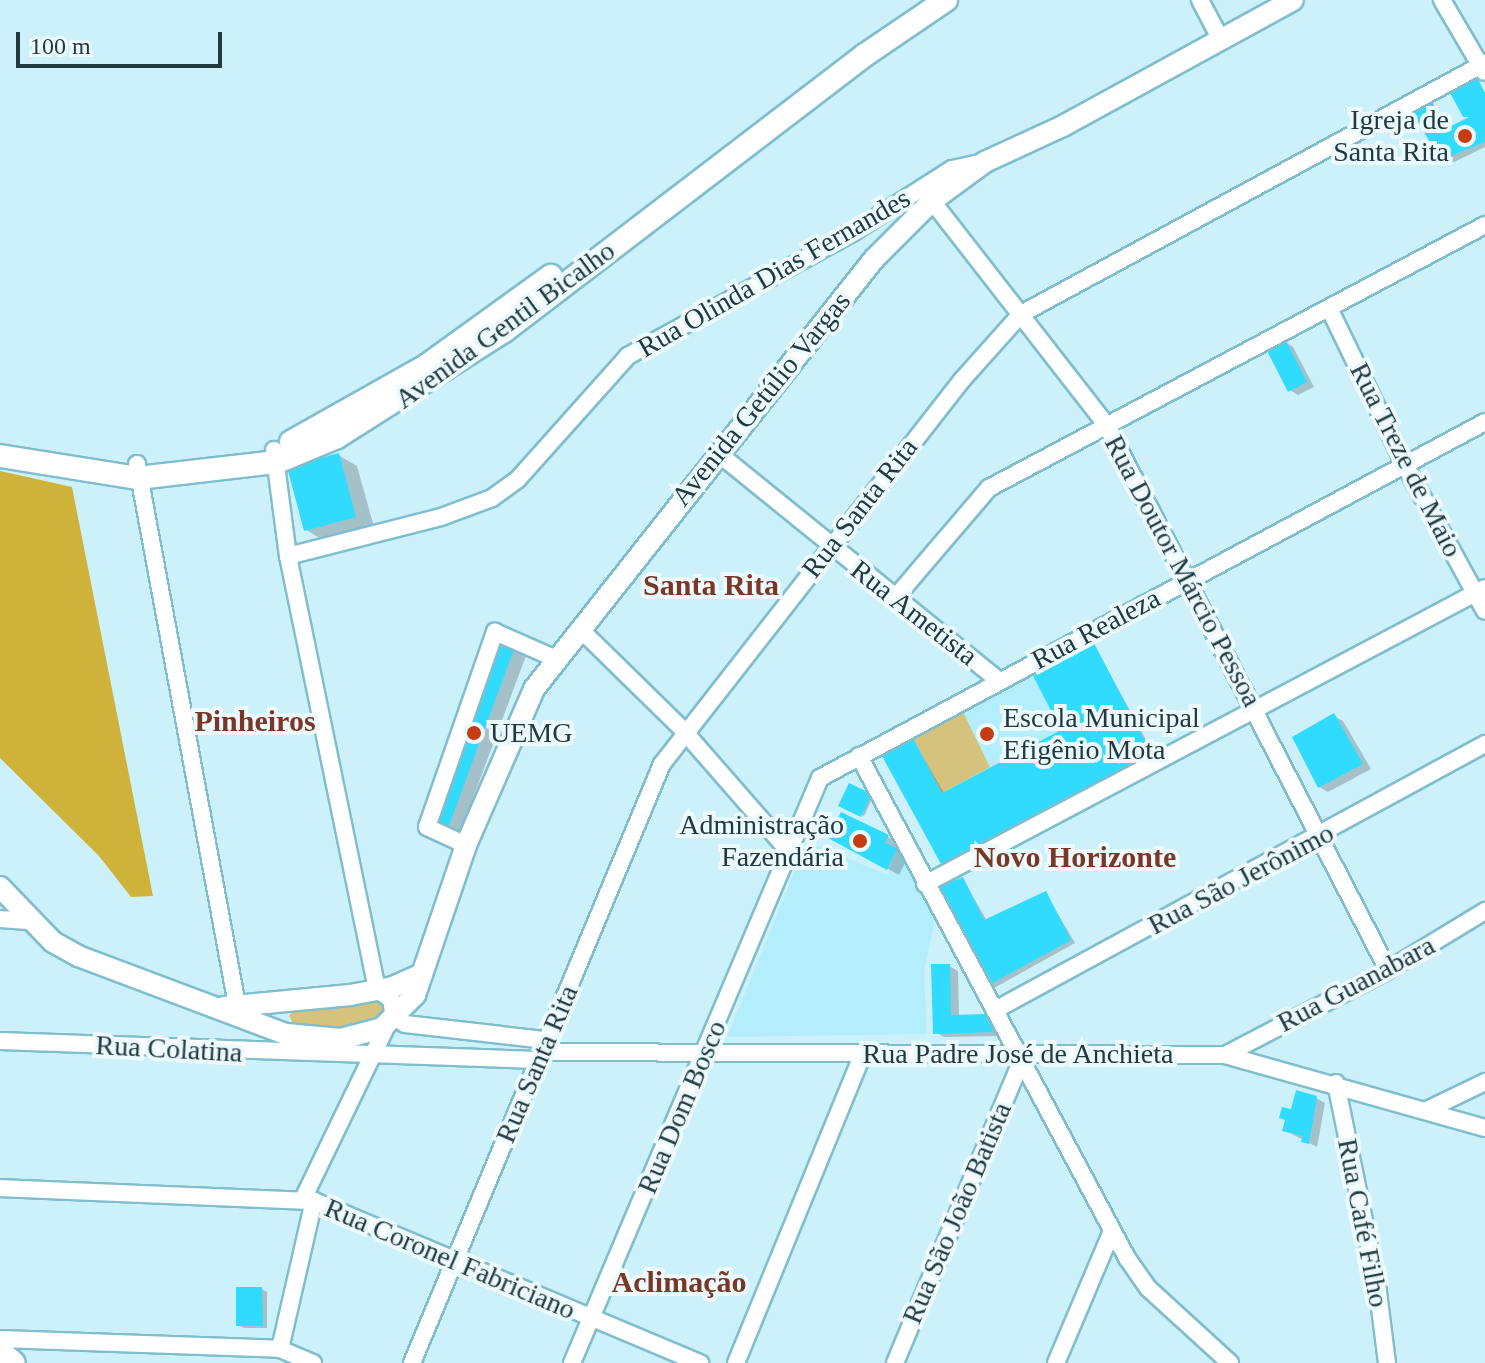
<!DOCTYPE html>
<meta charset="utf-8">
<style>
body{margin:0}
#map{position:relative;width:1485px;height:1363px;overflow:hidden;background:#cdf1fb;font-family:Georgia,serif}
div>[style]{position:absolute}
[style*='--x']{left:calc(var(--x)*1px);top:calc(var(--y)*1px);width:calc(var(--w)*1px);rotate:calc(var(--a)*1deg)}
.built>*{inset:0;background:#b4eefc}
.green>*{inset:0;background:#d5c37d}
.forest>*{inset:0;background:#cfb23a}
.shadow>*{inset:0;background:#0003}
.building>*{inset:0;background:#30dbfe}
.roads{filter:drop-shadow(2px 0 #80becd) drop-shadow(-2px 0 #80becd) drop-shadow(0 2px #80becd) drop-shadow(0 -2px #80becd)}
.minor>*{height:16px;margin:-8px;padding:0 8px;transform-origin:8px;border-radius:8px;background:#fff}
.tertiary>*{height:20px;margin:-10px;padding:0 10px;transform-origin:10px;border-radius:10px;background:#fff}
.secondary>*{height:22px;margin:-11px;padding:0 11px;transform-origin:11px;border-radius:11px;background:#fff}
.dots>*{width:22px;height:22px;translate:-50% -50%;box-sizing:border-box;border:4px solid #edfafd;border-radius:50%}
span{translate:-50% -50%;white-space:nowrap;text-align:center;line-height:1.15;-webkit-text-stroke:8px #edfafd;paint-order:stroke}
.poi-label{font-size:28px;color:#203a40}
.right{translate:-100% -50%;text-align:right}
.left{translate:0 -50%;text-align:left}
.street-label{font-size:28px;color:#203a40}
.neighbourhood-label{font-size:30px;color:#7b3725;font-weight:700}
.scale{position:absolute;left:16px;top:32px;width:206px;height:36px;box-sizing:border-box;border:4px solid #203a40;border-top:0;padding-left:10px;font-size:24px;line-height:28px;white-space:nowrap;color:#203a40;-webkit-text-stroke:6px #edfafd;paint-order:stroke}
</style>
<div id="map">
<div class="built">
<div style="clip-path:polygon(1033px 676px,1061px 730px,942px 793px,913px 738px)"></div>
<div style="clip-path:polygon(807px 841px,887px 875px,897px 848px,936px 915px,924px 972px,927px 1034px,727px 1037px)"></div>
</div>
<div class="green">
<div style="clip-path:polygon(963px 712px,990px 767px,942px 793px,913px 738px)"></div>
<div style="clip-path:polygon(381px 997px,386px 1005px,385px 1019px,340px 1033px,294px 1026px,289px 1015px,302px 1006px)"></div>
</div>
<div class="forest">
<div style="clip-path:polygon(0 471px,72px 487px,153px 896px,131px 897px,99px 856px,0 758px)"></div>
</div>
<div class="shadow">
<div style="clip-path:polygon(1476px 78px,1485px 93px,1485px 147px,1450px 164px,1441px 159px,1432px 104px,1452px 128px,1470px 119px,1451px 90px)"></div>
<div style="clip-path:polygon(1285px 342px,1293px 347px,1314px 387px,1298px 395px,1290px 390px)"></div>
<div style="clip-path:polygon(338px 455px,357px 466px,374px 527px,325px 541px,306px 530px)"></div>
<div style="clip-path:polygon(502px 641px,527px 653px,460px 833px,447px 828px)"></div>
<div style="clip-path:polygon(1094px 645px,1155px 756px,948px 866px,942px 863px,913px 740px,944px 793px,1064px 731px)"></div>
<div style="clip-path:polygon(1334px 716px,1343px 721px,1371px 769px,1328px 792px,1319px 787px)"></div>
<div style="clip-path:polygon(850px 785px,873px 797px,864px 816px,841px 805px)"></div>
<div style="clip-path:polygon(841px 815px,900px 843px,897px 850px,908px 857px,899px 875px,831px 837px)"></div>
<div style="clip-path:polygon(963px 879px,987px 921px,1046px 894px,1075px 943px,994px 988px,988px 985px)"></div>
<div style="clip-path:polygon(949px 966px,958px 971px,959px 1016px,986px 1016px,995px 1021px,1001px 1036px,944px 1037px,935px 1032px)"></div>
<div style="clip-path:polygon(1316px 1098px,1325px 1103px,1317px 1147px,1284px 1130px,1292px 1112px)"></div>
<div style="clip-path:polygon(261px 1289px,267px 1292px,267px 1328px,244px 1328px,238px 1325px)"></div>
</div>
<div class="building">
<div style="clip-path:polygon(1476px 75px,1485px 93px,1485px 142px,1440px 160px,1413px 113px,1432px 102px,1447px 128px,1469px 117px,1463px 117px,1448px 89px)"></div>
<div style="clip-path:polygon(1285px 339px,1307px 382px,1288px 392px,1266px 349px)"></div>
<div style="clip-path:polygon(339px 453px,356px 517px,304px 531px,287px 467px)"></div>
<div style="clip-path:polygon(500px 639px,516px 644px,448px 828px,433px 823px)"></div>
<div style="clip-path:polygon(1094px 643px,1151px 753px,941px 864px,882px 756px,913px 738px,942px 793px,1061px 730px,1033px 676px)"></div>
<div style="clip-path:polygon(1334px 713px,1363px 764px,1318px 788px,1292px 737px)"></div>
<div style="clip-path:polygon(849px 783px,872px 794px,861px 817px,838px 806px)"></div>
<div style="clip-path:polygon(841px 812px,889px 835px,885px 843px,897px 848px,887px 870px,828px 838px)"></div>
<div style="clip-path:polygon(963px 877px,984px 920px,1046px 891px,1071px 940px,987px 986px,935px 888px)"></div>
<div style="clip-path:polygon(931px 964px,950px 964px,951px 1015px,987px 1014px,993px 1032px,933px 1034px)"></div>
<div style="clip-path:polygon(1296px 1090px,1317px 1096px,1309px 1144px,1301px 1142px,1303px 1136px,1282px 1131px,1285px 1120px,1279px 1118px,1282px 1107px,1291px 1109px)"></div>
<div style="clip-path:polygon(236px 1287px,262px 1287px,263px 1326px,236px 1326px)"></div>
</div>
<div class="roads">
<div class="minor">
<div style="--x:1200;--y:0;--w:45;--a:62.3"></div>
<div style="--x:1442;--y:0;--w:83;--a:59.7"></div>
<div style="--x:932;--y:201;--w:285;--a:52.1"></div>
<div style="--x:1107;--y:426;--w:612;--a:62.68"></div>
<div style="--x:1329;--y:308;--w:174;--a:64.2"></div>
<div style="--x:1405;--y:465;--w:166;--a:61.3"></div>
<div style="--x:274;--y:450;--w:107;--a:82.5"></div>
<div style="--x:288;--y:556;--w:443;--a:78.4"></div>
<div style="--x:377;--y:990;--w:17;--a:33"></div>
<div style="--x:391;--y:999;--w:18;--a:81"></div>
<div style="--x:394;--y:1017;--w:13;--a:32"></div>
<div style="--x:405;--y:1024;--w:142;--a:6.5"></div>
<div style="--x:719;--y:454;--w:360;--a:39"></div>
<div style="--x:137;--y:464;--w:561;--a:79.53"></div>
<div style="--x:288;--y:556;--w:158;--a:-14.3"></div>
<div style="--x:441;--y:517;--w:54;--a:-20.4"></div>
<div style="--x:492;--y:498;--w:32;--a:-36"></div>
<div style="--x:518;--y:479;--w:165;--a:-48.2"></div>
<div style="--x:628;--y:356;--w:259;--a:-28.8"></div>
<div style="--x:855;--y:231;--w:115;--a:-32.6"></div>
<div style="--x:952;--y:169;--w:34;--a:-12"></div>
<div style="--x:895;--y:598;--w:145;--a:-49.5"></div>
<div style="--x:989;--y:488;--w:561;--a:-27.93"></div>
<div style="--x:581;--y:630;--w:143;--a:44.4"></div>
<div style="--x:683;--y:730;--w:157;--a:48.9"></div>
<div style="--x:859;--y:756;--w:569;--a:61.9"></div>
<div style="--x:1127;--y:1258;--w:37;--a:55"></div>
<div style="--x:1148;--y:1288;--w:111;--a:42.4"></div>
<div style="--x:466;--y:845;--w:43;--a:-155.2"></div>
<div style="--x:427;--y:827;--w:207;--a:-70.8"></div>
<div style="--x:495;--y:632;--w:64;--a:23.8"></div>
<div style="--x:925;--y:884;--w:633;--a:-27.86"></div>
<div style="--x:0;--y:919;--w:31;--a:4"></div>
<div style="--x:995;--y:1010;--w:558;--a:-28.5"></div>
<div style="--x:0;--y:1041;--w:538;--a:2.02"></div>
<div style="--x:541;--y:1052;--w:684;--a:0.25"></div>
<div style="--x:1225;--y:1055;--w:270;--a:15.7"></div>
<div style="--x:1225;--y:1055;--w:184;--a:-27.5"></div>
<div style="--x:1388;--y:970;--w:114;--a:-31.3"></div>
<div style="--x:1336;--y:1083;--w:205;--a:78.5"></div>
<div style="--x:1377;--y:1284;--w:80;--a:82.8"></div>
<div style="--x:1425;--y:1111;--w:67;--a:-25.8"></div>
<div style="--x:0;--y:1188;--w:314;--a:2.4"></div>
<div style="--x:314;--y:1201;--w:419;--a:22.8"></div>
<div style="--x:303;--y:1199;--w:195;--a:-64.2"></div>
<div style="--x:0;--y:1339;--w:280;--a:2"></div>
<div style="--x:280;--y:1349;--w:36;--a:23"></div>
<div style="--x:280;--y:1349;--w:152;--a:-77.1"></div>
<div style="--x:412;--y:1363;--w:649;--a:-67.35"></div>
<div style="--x:662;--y:764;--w:487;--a:-52"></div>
<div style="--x:962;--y:380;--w:89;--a:-48.2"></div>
<div style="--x:1021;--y:314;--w:528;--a:-28.41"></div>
<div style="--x:572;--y:1363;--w:635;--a:-67.03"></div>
<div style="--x:820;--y:778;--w:754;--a:-28.16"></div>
<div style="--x:736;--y:1363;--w:334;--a:-67.7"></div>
<div style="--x:895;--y:1363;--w:324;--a:-67.3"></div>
<div style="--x:1056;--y:1363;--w:143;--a:-67"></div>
</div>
<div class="tertiary">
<div style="--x:0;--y:887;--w:76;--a:46.1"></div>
<div style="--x:53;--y:942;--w:29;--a:29"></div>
<div style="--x:78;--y:956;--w:222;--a:20.6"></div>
<div style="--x:286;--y:1034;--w:55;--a:5.2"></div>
<div style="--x:341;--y:1039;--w:42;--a:-15"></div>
<div style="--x:382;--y:1028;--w:47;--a:-45"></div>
<div style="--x:415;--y:995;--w:158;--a:-71.2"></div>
<div style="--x:466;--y:845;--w:170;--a:-66.4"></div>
<div style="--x:534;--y:689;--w:548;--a:-51.67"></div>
<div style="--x:874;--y:259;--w:82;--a:-45"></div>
<div style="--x:932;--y:201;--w:66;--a:-36.3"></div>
<div style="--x:985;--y:162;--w:86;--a:-24.8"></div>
<div style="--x:1063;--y:126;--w:262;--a:-28.7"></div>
<div style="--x:224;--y:1007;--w:127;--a:-5.4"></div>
<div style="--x:350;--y:995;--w:44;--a:-10.5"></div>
<div style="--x:393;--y:987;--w:32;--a:-24"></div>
</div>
<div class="secondary">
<div style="--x:291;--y:442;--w:155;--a:-29.4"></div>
<div style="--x:426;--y:366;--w:154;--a:-35.8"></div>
<div style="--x:0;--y:456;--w:140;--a:9.1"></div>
<div style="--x:138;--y:478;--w:140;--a:-6.6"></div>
<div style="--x:277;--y:462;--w:65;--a:-22.6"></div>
<div style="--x:337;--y:437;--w:198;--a:-32.4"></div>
<div style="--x:504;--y:331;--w:454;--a:-37.4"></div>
<div style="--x:865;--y:55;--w:98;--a:-34.2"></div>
<div style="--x:0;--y:1351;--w:18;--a:41"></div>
</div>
</div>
<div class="dots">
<div style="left:1465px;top:136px;background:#c53c15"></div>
<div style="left:474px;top:733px;background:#c53c15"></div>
<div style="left:987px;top:734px;background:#c53c15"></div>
<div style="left:860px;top:841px;background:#c53c15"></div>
</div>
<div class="poi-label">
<span class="right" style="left:1449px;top:136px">Igreja de<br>Santa Rita</span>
<span class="left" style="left:1003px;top:734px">Escola Municipal<br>Efigênio Mota</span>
<span class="left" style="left:490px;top:733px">UEMG</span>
<span class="right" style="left:844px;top:841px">Administração<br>Fazendária</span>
</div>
<div class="street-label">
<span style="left:774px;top:273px;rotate:-30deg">Rua Olinda Dias Fernandes</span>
<span style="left:505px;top:325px;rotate:-36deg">Avenida Gentil Bicalho</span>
<span style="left:761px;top:399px;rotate:-51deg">Avenida Getúlio Vargas</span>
<span style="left:1406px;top:460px;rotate:63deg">Rua Treze de Maio</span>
<span style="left:860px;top:508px;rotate:-52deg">Rua Santa Rita</span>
<span style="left:1183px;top:571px;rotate:62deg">Rua Doutor Márcio Pessoa</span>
<span style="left:914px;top:613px;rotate:38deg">Rua Ametista</span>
<span style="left:1096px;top:629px;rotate:-28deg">Rua Realeza</span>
<span style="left:1241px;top:879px;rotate:-28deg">Rua São Jerônimo</span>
<span style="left:1356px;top:984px;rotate:-28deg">Rua Guanabara</span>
<span style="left:169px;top:1049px;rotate:3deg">Rua Colatina</span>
<span style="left:1018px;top:1054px">Rua Padre José de Anchieta</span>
<span style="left:537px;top:1064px;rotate:-67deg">Rua Santa Rita</span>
<span style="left:682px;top:1107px;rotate:-67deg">Rua Dom Bosco</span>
<span style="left:957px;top:1213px;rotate:-67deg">Rua São João Batista</span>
<span style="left:1363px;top:1223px;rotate:79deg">Rua Café Filho</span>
<span style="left:450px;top:1259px;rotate:23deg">Rua Coronel Fabriciano</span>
</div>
<div class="neighbourhood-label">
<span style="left:711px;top:585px">Santa Rita</span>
<span style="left:255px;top:721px">Pinheiros</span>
<span style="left:1075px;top:857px">Novo Horizonte</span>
<span style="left:679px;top:1282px">Aclimação</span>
</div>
<div class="scale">100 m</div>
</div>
